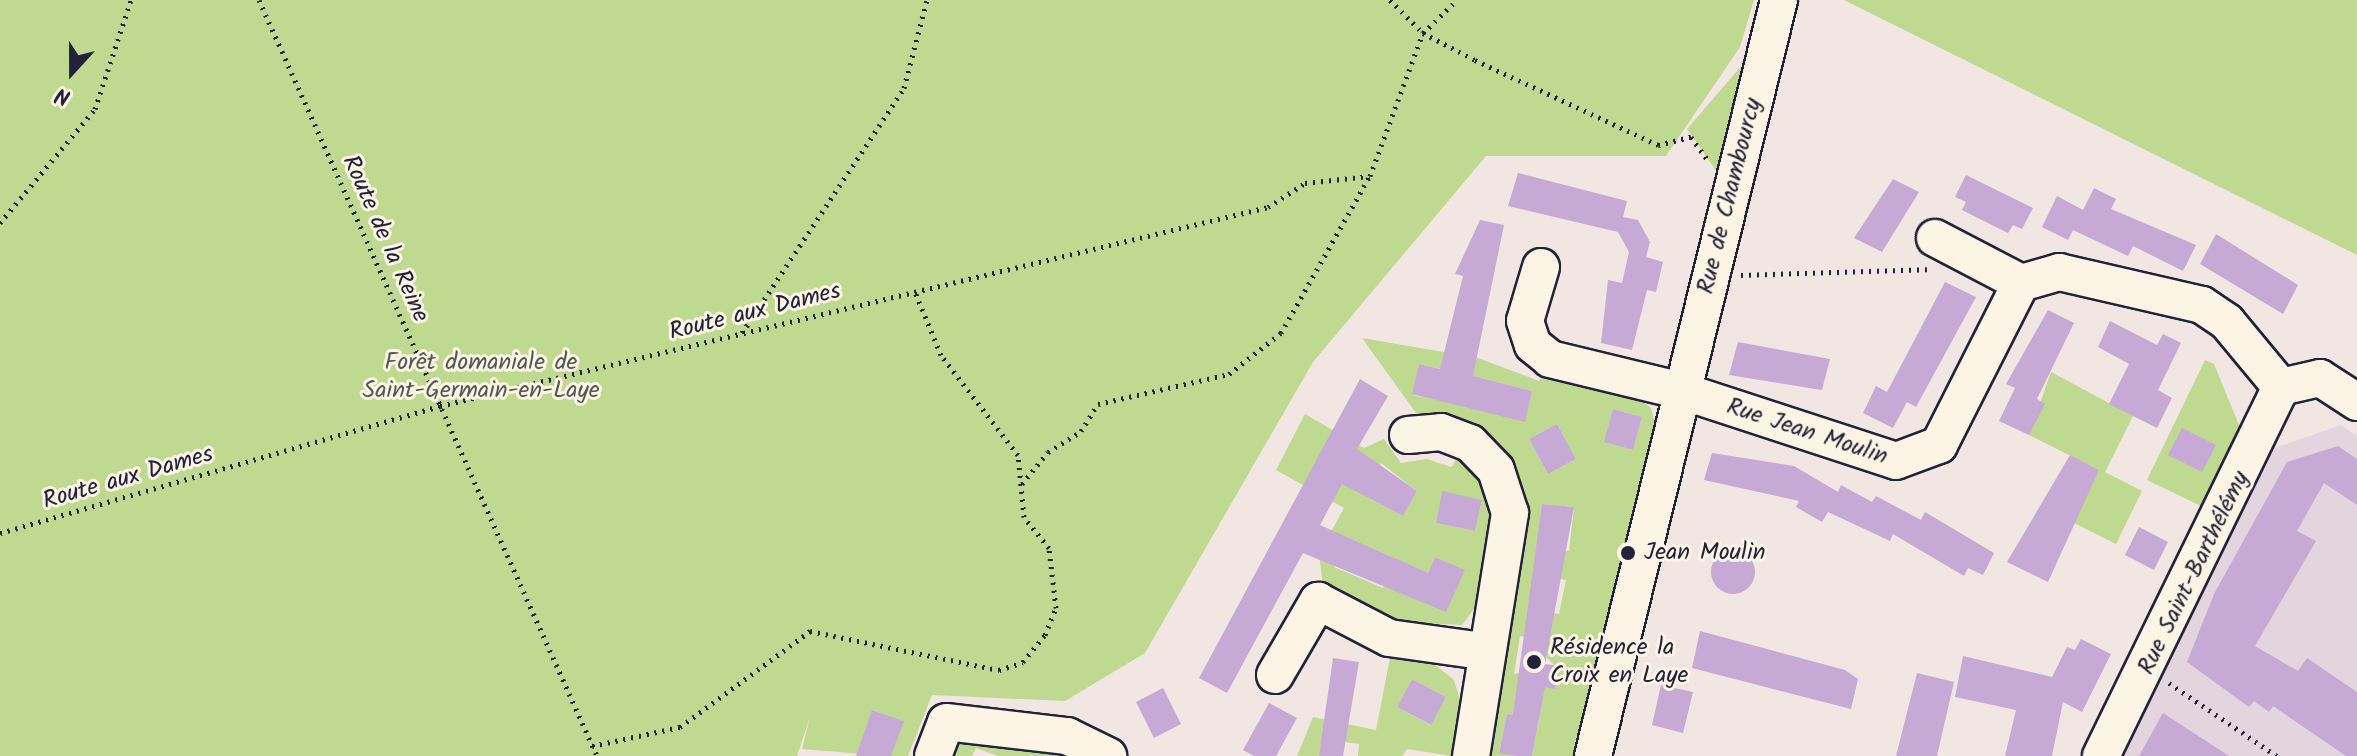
<!DOCTYPE html>
<meta charset="utf-8">
<style>
body{margin:0}
#map{position:relative;width:2357px;height:756px;overflow:hidden;background:#f1e6e2;font-family:Kalam,sans-serif}
div>[style]{position:absolute}
[style*='--x']{left:calc(var(--x)*1px);top:calc(var(--y)*1px);width:calc(var(--w)*1px);rotate:calc(var(--a)*1deg)}
.built>*{inset:0;background:#e4d4de}
.green>*{inset:0;background:#bfd990}
.building>*{inset:0;background:#c6a9d5}
.round{border-radius:50%}
.path>*{height:5px;margin-top:-2.5px;transform-origin:0;background:repeating-linear-gradient(90deg,#22223b 0 2px,transparent 0 8px)}
.roads{filter:drop-shadow(2px 0 #22223b) drop-shadow(-2px 0 #22223b) drop-shadow(0 2px #22223b) drop-shadow(0 -2px #22223b)}
.minor>*{height:36px;margin:-18px;padding:0 18px;transform-origin:18px;border-radius:18px;background:#fcf5e5}
.dots>*{width:22px;height:22px;translate:-50% -50%;box-sizing:border-box;border:4px solid #fcf5e5;border-radius:50%}
span{translate:-50% -50%;white-space:nowrap;text-align:center;line-height:1.15;-webkit-text-stroke:6px #fcf5e5;paint-order:stroke}
.street-label{font-size:24px;color:#22223b}
.park-label{font-size:24px;color:#515954}
.poi-label{font-size:24px;color:#22223b}
.left{translate:0 -50%;text-align:left}
.north{position:absolute;left:32px;top:32px;width:80px;height:80px;-webkit-text-stroke:6px #fcf5e5;paint-order:stroke;rotate:201deg;font-size:22px;font-weight:700;line-height:32px;text-align:center;color:#22223b}
.north::after{content:'';display:block;margin:auto;width:28px;height:36px;background:#22223b;clip-path:polygon(50% 0,100% 100%,50% 72%,0 100%)}
</style>
<div id="map">
<div class="built">
<div style="clip-path:polygon(2341px 425px,2357px 436px,2357px 756px,2119px 756px,2272px 449px)"></div>
</div>
<div class="green">
<div style="clip-path:polygon(0 0,1754px 0,1740px 47px,1666px 156px,1486px 156px,1313px 362px,1145px 653px,1065px 701px,932px 695px,908px 756px,891px 756px,903px 721px,873px 710px,860px 746px,887px 756px,802px 749px,810px 717px,797px 756px,0 756px)"></div>
<div style="clip-path:polygon(1844px 0,2357px 0,2357px 255px)"></div>
<div style="clip-path:polygon(1743px 64px,1717px 172px,1687px 129px)"></div>
<div style="clip-path:polygon(evenodd,1362px 338px,1478px 358px,1539px 381px,1543px 374px,1637px 397px,1651px 408px,1655px 423px,1573px 756px,1532px 756px,1539px 720px,1507px 714px,1499px 752px,1517px 756px,1488px 756px,1524px 500px,1514px 469px,1455px 422px,1416px 413px,1362px 338px,1419px 364px,1459px 373px,1452px 403px,1413px 395px,1419px 364px,1362px 338px,1481px 378px,1532px 391px,1524px 421px,1481px 378px,1362px 338px,1613px 409px,1642px 417px,1633px 450px,1605px 442px,1613px 409px,1362px 338px,1557px 424px,1576px 459px,1548px 474px,1529px 439px,1557px 424px,1362px 338px,1542px 504px,1574px 507px,1569px 551px,1537px 547px,1542px 504px,1362px 338px,1535px 574px,1566px 580px,1559px 614px,1529px 609px,1535px 574px,1362px 338px,1520px 636px,1548px 641px,1546px 657px,1555px 666px,1514px 674px,1520px 636px)"></div>
<div style="clip-path:polygon(2205px 360px,2214px 364px,2241px 430px,2203px 507px,2147px 480px)"></div>
<div style="clip-path:polygon(2051px 372px,2133px 416px,2105px 472px,2142px 491px,2116px 544px,2072px 522px,2099px 470px,2029px 435px)"></div>
<div style="clip-path:polygon(evenodd,1305px 414px,1364px 448px,1384px 439px,1401px 463px,1427px 459px,1451px 467px,1461px 453px,1470px 459px,1496px 502px,1480px 601px,1462px 625px,1389px 621px,1323px 586px,1319px 554px,1344px 508px,1276px 470px,1305px 414px,1381px 463px,1417px 491px,1403px 516px,1363px 495px,1381px 463px,1305px 414px,1442px 492px,1482px 500px,1475px 531px,1436px 523px,1442px 492px,1305px 414px,1347px 537px,1396px 559px,1383px 588px,1334px 567px,1347px 537px,1305px 414px,1435px 557px,1464px 570px,1446px 611px,1417px 598px,1435px 557px)"></div>
<div style="clip-path:polygon(evenodd,1391px 653px,1434px 664px,1454px 680px,1461px 704px,1452px 756px,1407px 749px,1402px 756px,1358px 756px,1359px 744px,1322px 739px,1319px 756px,1297px 756px,1313px 717px,1376px 730px,1391px 653px,1412px 679px,1446px 697px,1430px 725px,1397px 707px,1412px 679px)"></div>
<div style="clip-path:polygon(962px 736px,1056px 748px,1071px 756px,998px 756px,976px 748px,972px 756px,955px 756px)"></div>
</div>
<div class="building">
<div style="clip-path:polygon(1518px 173px,1627px 201px,1623px 217px,1638px 220px,1650px 242px,1646px 257px,1663px 262px,1656px 292px,1647px 290px,1632px 350px,1601px 343px,1608px 280px,1622px 283px,1629px 252px,1618px 232px,1508px 206px)"></div>
<div style="clip-path:polygon(1966px 175px,2033px 208px,2022px 229px,2013px 225px,2008px 233px,1962px 210px,1966px 202px,1955px 197px)"></div>
<div style="clip-path:polygon(1893px 179px,1919px 192px,1882px 252px,1854px 238px)"></div>
<div style="clip-path:polygon(2094px 188px,2116px 199px,2111px 209px,2196px 245px,2183px 271px,2133px 246px,2128px 256px,2073px 230px,2068px 240px,2042px 227px,2057px 196px,2083px 210px)"></div>
<div style="clip-path:polygon(1480px 220px,1504px 225px,1473px 376px,1532px 391px,1525px 422px,1412px 394px,1419px 364px,1440px 369px,1463px 276px,1455px 274px)"></div>
<div style="clip-path:polygon(2216px 234px,2298px 285px,2283px 314px,2200px 264px)"></div>
<div style="clip-path:polygon(1945px 282px,1976px 297px,1916px 407px,1907px 402px,1893px 428px,1863px 413px,1876px 386px,1887px 392px)"></div>
<div style="clip-path:polygon(2048px 310px,2074px 323px,2037px 399px,2045px 404px,2029px 435px,1999px 421px,2015px 388px,2006px 384px)"></div>
<div style="clip-path:polygon(2110px 321px,2157px 345px,2163px 334px,2181px 343px,2158px 390px,2172px 398px,2157px 428px,2109px 404px,2129px 364px,2098px 347px)"></div>
<div style="clip-path:polygon(1738px 342px,1830px 359px,1822px 390px,1729px 375px)"></div>
<div style="clip-path:polygon(1360px 379px,1388px 396px,1357px 449px,1417px 491px,1403px 516px,1342px 484px,1320px 525px,1428px 573px,1435px 557px,1465px 570px,1446px 612px,1303px 553px,1227px 693px,1199px 678px)"></div>
<div style="clip-path:polygon(1613px 409px,1642px 417px,1633px 450px,1604px 442px)"></div>
<div style="clip-path:polygon(1557px 424px,1576px 459px,1548px 474px,1529px 439px)"></div>
<div style="clip-path:polygon(2182px 428px,2216px 445px,2202px 472px,2168px 455px)"></div>
<div style="clip-path:polygon(2338px 446px,2357px 459px,2357px 505px,2324px 483px,2297px 531px,2316px 541px,2255px 646px,2298px 671px,2307px 658px,2357px 692px,2357px 756px,2346px 756px,2273px 706px,2269px 712px,2254px 701px,2249px 707px,2187px 662px,2214px 594px,2287px 462px)"></div>
<div style="clip-path:polygon(1712px 453px,1794px 466px,1838px 492px,1841px 485px,1872px 502px,1876px 496px,1921px 520px,1925px 512px,1994px 553px,1983px 575px,1968px 568px,1964px 576px,1893px 534px,1890px 541px,1828px 512px,1822px 522px,1796px 507px,1799px 501px,1704px 480px)"></div>
<div style="clip-path:polygon(2070px 455px,2099px 470px,2048px 582px,2007px 562px)"></div>
<div style="clip-path:polygon(1442px 491px,1482px 500px,1475px 531px,1436px 523px)"></div>
<div style="clip-path:polygon(1542px 504px,1574px 507px,1545px 664px,1559px 666px,1555px 689px,1545px 687px,1532px 756px,1517px 756px,1499px 753px,1507px 714px,1513px 715px)"></div>
<div style="clip-path:polygon(2139px 527px,2168px 542px,2154px 570px,2125px 555px)"></div>
<div class="round" style="left:1711px;top:550px;width:44px;height:44px"></div>
<div style="clip-path:polygon(1700px 631px,1845px 670px,1858px 679px,1851px 709px,1692px 668px)"></div>
<div style="clip-path:polygon(2081px 639px,2111px 654px,2082px 712px,2063px 702px,2052px 756px,2005px 756px,2016px 710px,1955px 697px,1963px 656px,2052px 677px,2067px 647px,2075px 650px)"></div>
<div style="clip-path:polygon(1333px 658px,1359px 662px,1343px 756px,1319px 756px)"></div>
<div style="clip-path:polygon(1917px 673px,1954px 682px,1937px 756px,1896px 756px)"></div>
<div style="clip-path:polygon(1412px 679px,1446px 697px,1431px 725px,1397px 707px)"></div>
<div style="clip-path:polygon(1661px 685px,1693px 692px,1683px 733px,1652px 725px)"></div>
<div style="clip-path:polygon(1163px 688px,1181px 724px,1154px 738px,1136px 702px)"></div>
<div style="clip-path:polygon(1269px 703px,1297px 718px,1276px 756px,1254px 756px,1243px 750px)"></div>
<div style="clip-path:polygon(872px 710px,904px 721px,891px 756px,856px 756px)"></div>
<div style="clip-path:polygon(2163px 713px,2229px 756px,2139px 756px)"></div>
</div>
<div class="path">
<div style="--x:259;--y:0;--w:828;--a:65.91"></div>
<div style="--x:1390;--y:0;--w:47;--a:45"></div>
<div style="--x:1423;--y:33;--w:59;--a:27.4"></div>
<div style="--x:1475;--y:60;--w:202;--a:24.9"></div>
<div style="--x:1658;--y:145;--w:34;--a:-14"></div>
<div style="--x:1691;--y:137;--w:29;--a:54"></div>
<div style="--x:0;--y:223;--w:148;--a:-50.2"></div>
<div style="--x:95;--y:109;--w:115;--a:-71.7"></div>
<div style="--x:1741;--y:275;--w:186;--a:-1.8"></div>
<div style="--x:742;--y:333;--w:294;--a:-56.5"></div>
<div style="--x:904;--y:88;--w:91;--a:-75.4"></div>
<div style="--x:1022;--y:484;--w:41;--a:-50.9"></div>
<div style="--x:1048;--y:452;--w:39;--a:-32"></div>
<div style="--x:1081;--y:431;--w:32;--a:-58"></div>
<div style="--x:1098;--y:404;--w:134;--a:-12.9"></div>
<div style="--x:1229;--y:374;--w:66;--a:-38.3"></div>
<div style="--x:1281;--y:333;--w:180;--a:-60.5"></div>
<div style="--x:0;--y:533;--w:458;--a:-16.1"></div>
<div style="--x:440;--y:406;--w:852;--a:-13.51"></div>
<div style="--x:1268;--y:207;--w:44;--a:-33"></div>
<div style="--x:1305;--y:183;--w:65;--a:-6.1"></div>
<div style="--x:1370;--y:176;--w:153;--a:-69.7"></div>
<div style="--x:1423;--y:33;--w:47;--a:-44.1"></div>
<div style="--x:2169;--y:683;--w:130;--a:34.1"></div>
<div style="--x:592;--y:746;--w:90;--a:-12.2"></div>
<div style="--x:680;--y:727;--w:162;--a:-36.4"></div>
<div style="--x:810;--y:631;--w:193;--a:11.7"></div>
<div style="--x:999;--y:670;--w:25;--a:-18"></div>
<div style="--x:1023;--y:662;--w:35;--a:-51"></div>
<div style="--x:1045;--y:635;--w:29;--a:-68"></div>
<div style="--x:1056;--y:608;--w:60;--a:-96.7"></div>
<div style="--x:1049;--y:548;--w:40;--a:-129"></div>
<div style="--x:1024;--y:517;--w:62;--a:-95.5"></div>
<div style="--x:1018;--y:455;--w:126;--a:-127.6"></div>
<div style="--x:941;--y:355;--w:68;--a:-112.4"></div>
</div>
<div class="roads">
<div class="minor">
<div style="--x:1935;--y:238;--w:97;--a:27.6"></div>
<div style="--x:1541;--y:267;--w:56;--a:106.5"></div>
<div style="--x:1525;--y:321;--w:25;--a:72"></div>
<div style="--x:1533;--y:345;--w:22;--a:39"></div>
<div style="--x:1550;--y:359;--w:136;--a:13.6"></div>
<div style="--x:1682;--y:391;--w:225;--a:18.1"></div>
<div style="--x:1896;--y:461;--w:46;--a:-20.4"></div>
<div style="--x:1939;--y:445;--w:182;--a:-63.2"></div>
<div style="--x:2021;--y:283;--w:40;--a:-16"></div>
<div style="--x:2059;--y:272;--w:147;--a:13"></div>
<div style="--x:2202;--y:305;--w:30;--a:34"></div>
<div style="--x:2227;--y:322;--w:85;--a:50.3"></div>
<div style="--x:2281;--y:387;--w:40;--a:-13"></div>
<div style="--x:2320;--y:378;--w:44;--a:33"></div>
<div style="--x:1408;--y:435;--w:33;--a:-5"></div>
<div style="--x:1441;--y:432;--w:31;--a:21"></div>
<div style="--x:1470;--y:443;--w:37;--a:46"></div>
<div style="--x:1496;--y:470;--w:45;--a:72"></div>
<div style="--x:1510;--y:513;--w:246;--a:99.1"></div>
<div style="--x:1275;--y:675;--w:86;--a:-59.8"></div>
<div style="--x:1318;--y:601;--w:80;--a:27.5"></div>
<div style="--x:1389;--y:638;--w:95;--a:7.9"></div>
<div style="--x:933;--y:756;--w:36;--a:-69"></div>
<div style="--x:946;--y:722;--w:122;--a:6.6"></div>
<div style="--x:1067;--y:736;--w:46;--a:26"></div>
<div style="--x:1593;--y:756;--w:779;--a:-76.18"></div>
<div style="--x:2101;--y:756;--w:411;--a:-64"></div>
</div>
</div>
<div class="dots">
<div style="left:1628px;top:553px;background:#22223b"></div>
<div style="left:1534px;top:662px;background:#22223b"></div>
</div>
<div class="street-label">
<span style="left:1730px;top:196px;rotate:-76deg">Rue de Chambourcy</span>
<span style="left:385px;top:239px;rotate:66deg">Route de la Reine</span>
<span style="left:755px;top:312px;rotate:-14deg">Route aux Dames</span>
<span style="left:1807px;top:432px;rotate:18deg">Rue Jean Moulin</span>
<span style="left:128px;top:478px;rotate:-16deg">Route aux Dames</span>
<span style="left:2194px;top:573px;rotate:-64deg">Rue Saint-Barthélémy</span>
</div>
<div class="park-label">
<span style="left:481px;top:377px">Forêt domaniale de<br>Saint-Germain-en-Laye</span>
</div>
<div class="poi-label">
<span class="left" style="left:1644px;top:553px">Jean Moulin</span>
<span class="left" style="left:1550px;top:662px">Résidence la<br>Croix en Laye</span>
</div>
<div class="north">N</div>
</div>
